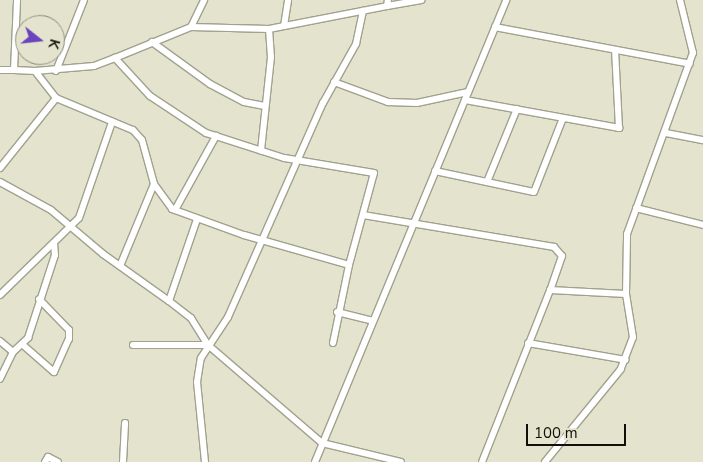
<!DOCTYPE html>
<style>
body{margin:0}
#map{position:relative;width:703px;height:462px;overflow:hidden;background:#e3e3ce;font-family:"Nunito Sans",sans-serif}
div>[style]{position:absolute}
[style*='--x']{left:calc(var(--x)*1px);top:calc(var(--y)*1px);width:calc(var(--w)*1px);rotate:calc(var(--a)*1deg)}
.roads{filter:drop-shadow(1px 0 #a1a18e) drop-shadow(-1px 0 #a1a18e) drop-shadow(0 1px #a1a18e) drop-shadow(0 -1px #a1a18e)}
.street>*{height:6px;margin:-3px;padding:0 3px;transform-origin:3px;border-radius:3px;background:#fff}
span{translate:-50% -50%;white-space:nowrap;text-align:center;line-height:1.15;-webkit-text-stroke:4px #e3e3ce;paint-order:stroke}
.north{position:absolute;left:15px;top:15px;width:50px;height:50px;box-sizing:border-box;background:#e3e3ce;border:1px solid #8f8e7f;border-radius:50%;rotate:106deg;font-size:14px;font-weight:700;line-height:20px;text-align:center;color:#100f09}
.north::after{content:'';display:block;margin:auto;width:18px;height:22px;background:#6a44bc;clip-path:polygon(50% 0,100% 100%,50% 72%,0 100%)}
.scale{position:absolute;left:526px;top:424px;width:100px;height:22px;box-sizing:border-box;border:2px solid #100f09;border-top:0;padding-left:6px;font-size:15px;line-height:18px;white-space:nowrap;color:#100f09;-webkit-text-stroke:4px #e3e3ce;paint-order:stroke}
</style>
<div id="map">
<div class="roads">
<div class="street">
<div style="--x:387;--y:6;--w:35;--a:-10"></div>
<div style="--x:284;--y:26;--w:26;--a:-81"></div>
<div style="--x:191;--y:27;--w:30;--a:-64"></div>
<div style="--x:495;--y:27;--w:198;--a:10.7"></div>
<div style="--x:269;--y:29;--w:120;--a:-11"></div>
<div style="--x:387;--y:6;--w:6;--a:-81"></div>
<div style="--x:152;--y:42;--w:72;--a:35.9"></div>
<div style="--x:210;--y:84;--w:38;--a:28"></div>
<div style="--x:244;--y:102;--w:21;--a:11"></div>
<div style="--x:0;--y:70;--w:14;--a:0"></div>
<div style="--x:14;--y:70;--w:70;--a:-87.5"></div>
<div style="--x:35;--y:71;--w:59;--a:-4.8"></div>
<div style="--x:94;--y:66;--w:22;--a:-21"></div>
<div style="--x:56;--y:71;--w:76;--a:-68.5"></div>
<div style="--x:334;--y:82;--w:58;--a:20.3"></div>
<div style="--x:388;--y:102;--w:29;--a:2"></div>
<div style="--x:417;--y:103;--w:52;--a:-12.2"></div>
<div style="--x:56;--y:98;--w:83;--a:22.6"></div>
<div style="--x:133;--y:130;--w:13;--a:48"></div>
<div style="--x:142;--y:140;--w:46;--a:74.7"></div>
<div style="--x:154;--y:184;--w:31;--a:54"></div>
<div style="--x:172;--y:209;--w:77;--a:19.9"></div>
<div style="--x:244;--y:235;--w:109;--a:15.9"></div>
<div style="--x:349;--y:265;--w:95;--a:-74.8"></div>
<div style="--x:374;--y:173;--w:91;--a:-170.5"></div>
<div style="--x:284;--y:158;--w:82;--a:-162.2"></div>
<div style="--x:206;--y:133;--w:67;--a:-146.5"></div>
<div style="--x:150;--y:96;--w:52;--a:-132.6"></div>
<div style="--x:115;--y:58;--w:82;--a:-22.2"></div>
<div style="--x:191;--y:27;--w:78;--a:1.5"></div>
<div style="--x:269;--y:29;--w:28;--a:86"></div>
<div style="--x:271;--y:57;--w:94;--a:96.1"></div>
<div style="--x:465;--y:100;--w:157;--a:10.3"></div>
<div style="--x:619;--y:128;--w:78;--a:-92.9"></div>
<div style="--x:666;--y:133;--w:38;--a:11"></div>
<div style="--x:0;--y:168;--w:90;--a:-51.3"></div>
<div style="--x:56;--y:98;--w:34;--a:-128"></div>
<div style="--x:35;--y:71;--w:21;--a:-177"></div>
<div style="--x:435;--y:171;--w:101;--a:12"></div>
<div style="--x:534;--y:192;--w:79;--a:-68.6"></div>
<div style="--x:0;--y:182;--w:58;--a:28.8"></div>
<div style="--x:51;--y:210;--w:68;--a:40.2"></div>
<div style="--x:103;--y:254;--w:81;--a:35.5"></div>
<div style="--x:169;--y:301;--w:87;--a:-71.1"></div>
<div style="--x:487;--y:182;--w:79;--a:-67.7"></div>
<div style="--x:636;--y:208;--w:69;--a:14.2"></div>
<div style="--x:175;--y:210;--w:85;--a:-61"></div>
<div style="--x:363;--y:215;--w:194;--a:9.5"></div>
<div style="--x:554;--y:247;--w:12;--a:48"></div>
<div style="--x:562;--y:256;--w:36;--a:109"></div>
<div style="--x:120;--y:266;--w:89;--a:-67.5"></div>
<div style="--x:626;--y:294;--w:60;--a:-89"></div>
<div style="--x:627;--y:234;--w:193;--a:-70"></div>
<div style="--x:693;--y:53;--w:55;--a:-103.8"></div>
<div style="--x:0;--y:295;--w:110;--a:-44.3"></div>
<div style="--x:79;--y:218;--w:102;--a:-71"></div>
<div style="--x:169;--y:301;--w:28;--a:38"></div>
<div style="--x:191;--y:318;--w:32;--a:58"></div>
<div style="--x:208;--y:345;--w:150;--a:40.7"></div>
<div style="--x:322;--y:443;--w:81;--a:13.5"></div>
<div style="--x:337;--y:312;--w:37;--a:14"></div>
<div style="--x:0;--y:341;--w:17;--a:40"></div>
<div style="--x:13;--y:352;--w:30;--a:116"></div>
<div style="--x:333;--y:343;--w:80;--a:-78.4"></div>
<div style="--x:528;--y:343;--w:99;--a:9.8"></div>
<div style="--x:23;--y:345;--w:41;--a:41.1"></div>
<div style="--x:54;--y:372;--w:36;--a:-66"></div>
<div style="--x:69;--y:339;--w:9;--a:-90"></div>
<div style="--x:69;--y:330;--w:43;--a:-134.1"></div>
<div style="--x:133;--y:345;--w:75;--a:0"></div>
<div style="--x:13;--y:352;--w:21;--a:-43"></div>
<div style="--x:28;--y:338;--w:87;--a:-72"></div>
<div style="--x:55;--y:255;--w:12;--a:-95"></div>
<div style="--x:45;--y:462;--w:6;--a:-59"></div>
<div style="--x:48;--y:457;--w:11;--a:27"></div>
<div style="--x:123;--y:462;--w:39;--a:-87"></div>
<div style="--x:205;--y:462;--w:80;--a:-95.7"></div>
<div style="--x:197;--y:382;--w:24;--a:-81"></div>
<div style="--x:201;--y:358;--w:49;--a:-56.6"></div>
<div style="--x:228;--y:317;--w:234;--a:-66.1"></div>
<div style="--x:323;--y:103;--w:68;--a:-60.8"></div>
<div style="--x:356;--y:44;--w:34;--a:-78"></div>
<div style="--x:315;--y:462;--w:500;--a:-67.5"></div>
<div style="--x:482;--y:462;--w:185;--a:-68.4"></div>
<div style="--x:550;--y:290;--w:76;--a:3"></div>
<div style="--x:626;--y:294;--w:44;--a:80.8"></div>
<div style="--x:633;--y:337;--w:34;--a:111"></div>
<div style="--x:621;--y:369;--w:120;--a:129.3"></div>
</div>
</div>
<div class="north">K</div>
<div class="scale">100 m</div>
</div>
